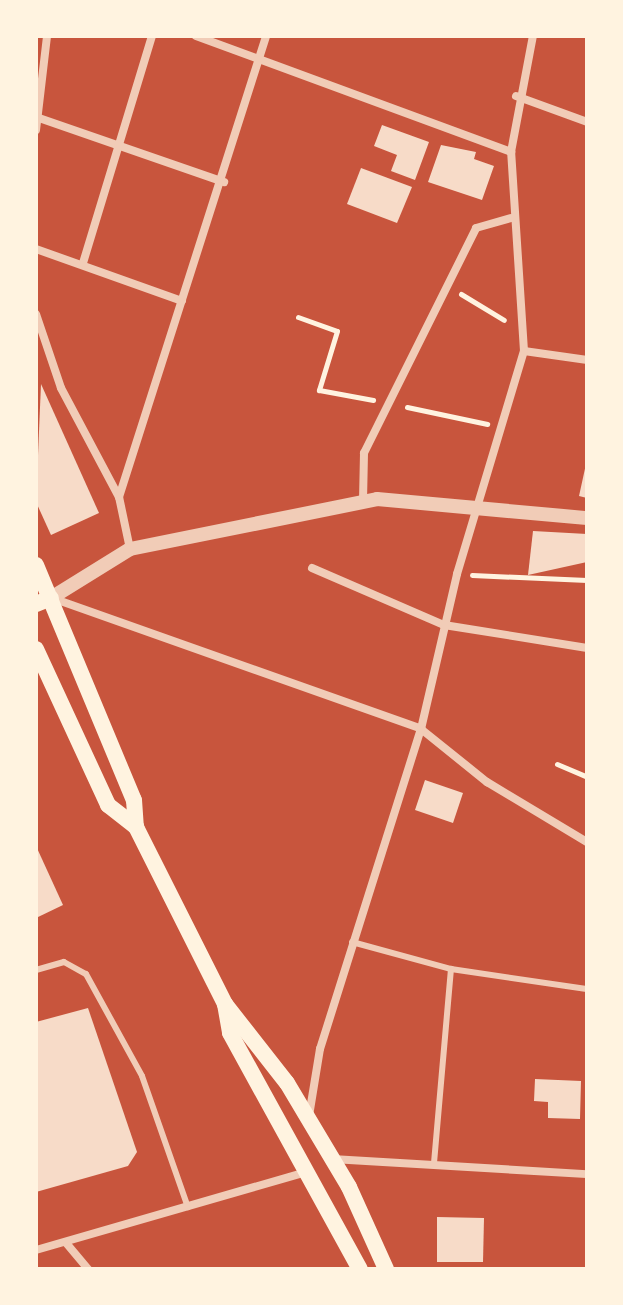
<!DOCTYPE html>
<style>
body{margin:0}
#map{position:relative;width:623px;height:1305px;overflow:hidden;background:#c8553d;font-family:"Alegreya Sans",sans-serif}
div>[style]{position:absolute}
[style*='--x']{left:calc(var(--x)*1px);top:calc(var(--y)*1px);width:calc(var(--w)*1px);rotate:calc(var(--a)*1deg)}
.building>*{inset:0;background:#f7dbc8}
.path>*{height:5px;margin:-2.5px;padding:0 2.5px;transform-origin:2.5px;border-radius:2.5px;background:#fff3e0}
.service>*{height:6px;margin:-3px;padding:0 3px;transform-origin:3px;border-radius:3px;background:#f1ccb7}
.minor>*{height:8px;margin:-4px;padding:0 4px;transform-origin:4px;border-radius:4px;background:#f1ccb7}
.tertiary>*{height:14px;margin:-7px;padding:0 7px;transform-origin:7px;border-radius:7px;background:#f1ccb7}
.secondary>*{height:16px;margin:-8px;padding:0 8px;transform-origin:8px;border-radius:8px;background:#fff3e0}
span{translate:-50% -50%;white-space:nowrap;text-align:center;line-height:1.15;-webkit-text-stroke:6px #fff3e0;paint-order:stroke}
.frame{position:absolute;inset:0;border:38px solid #fff3e0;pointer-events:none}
</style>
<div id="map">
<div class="building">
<div style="clip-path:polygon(382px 125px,429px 142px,415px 180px,391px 171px,397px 155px,374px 146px)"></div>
<div style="clip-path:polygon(441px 145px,476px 152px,474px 159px,494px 166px,482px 200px,428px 182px)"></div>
<div style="clip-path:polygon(361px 168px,412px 187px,397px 223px,347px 204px)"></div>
<div style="clip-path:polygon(41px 384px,99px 513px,51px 535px,36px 502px)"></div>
<div style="clip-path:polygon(586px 464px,587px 464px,587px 498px,579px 496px)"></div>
<div style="clip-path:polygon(533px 531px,587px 534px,587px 562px,528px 575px)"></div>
<div style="clip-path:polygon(425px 780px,463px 793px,453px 823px,415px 810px)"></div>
<div style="clip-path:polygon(36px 846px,63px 905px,36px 918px)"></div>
<div style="clip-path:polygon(88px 1008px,137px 1152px,128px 1166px,36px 1192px,36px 1022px)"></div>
<div style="clip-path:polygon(535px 1079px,581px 1081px,580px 1119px,548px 1118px,548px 1102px,534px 1101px)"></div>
<div style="clip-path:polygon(437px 1217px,484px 1218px,483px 1262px,437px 1262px)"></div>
</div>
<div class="path">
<div style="--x:461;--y:294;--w:50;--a:31.2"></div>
<div style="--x:298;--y:317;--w:41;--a:19.7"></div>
<div style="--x:337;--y:331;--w:62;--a:107"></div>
<div style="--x:319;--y:390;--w:55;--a:10.5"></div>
<div style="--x:407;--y:407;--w:82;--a:12"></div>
<div style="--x:472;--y:575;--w:115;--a:2.5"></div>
<div style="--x:557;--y:764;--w:33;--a:23"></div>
</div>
<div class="service">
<div style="--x:352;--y:942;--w:103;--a:15.3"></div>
<div style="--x:451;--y:969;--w:137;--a:8.4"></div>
<div style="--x:36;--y:970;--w:29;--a:-16"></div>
<div style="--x:64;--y:962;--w:25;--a:29"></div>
<div style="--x:86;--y:974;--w:116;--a:61.2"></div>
<div style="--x:142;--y:1076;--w:139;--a:70.7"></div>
<div style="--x:434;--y:1163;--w:195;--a:-85"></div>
</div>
<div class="minor">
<div style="--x:196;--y:36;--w:336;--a:20.2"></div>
<div style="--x:516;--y:96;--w:76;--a:20.1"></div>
<div style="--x:39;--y:118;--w:196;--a:19.1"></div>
<div style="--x:36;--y:130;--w:95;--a:-83.3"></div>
<div style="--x:36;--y:249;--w:155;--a:19.6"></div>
<div style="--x:83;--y:263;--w:237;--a:-73.1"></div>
<div style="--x:36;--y:314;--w:78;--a:71.3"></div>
<div style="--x:61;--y:388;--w:123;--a:62"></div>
<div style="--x:524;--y:351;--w:64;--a:8.1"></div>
<div style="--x:363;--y:501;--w:48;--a:-88.8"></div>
<div style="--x:364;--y:453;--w:251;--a:-63.5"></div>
<div style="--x:476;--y:228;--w:36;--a:-16"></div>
<div style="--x:130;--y:549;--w:53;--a:-101.9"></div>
<div style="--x:119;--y:497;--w:484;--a:-72.3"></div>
<div style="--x:312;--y:568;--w:144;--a:23.4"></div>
<div style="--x:444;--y:625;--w:145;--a:9.1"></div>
<div style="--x:52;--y:598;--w:392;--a:19.5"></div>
<div style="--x:421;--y:729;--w:85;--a:38.8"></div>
<div style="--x:487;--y:782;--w:117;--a:31"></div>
<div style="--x:309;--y:1116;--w:68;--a:-80.7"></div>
<div style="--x:320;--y:1049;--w:336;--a:-72.5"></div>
<div style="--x:421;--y:729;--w:159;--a:-76.9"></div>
<div style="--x:457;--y:574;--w:233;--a:-73.3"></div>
<div style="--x:524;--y:351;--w:199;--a:-93.7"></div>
<div style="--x:511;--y:152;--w:118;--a:-79.3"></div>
<div style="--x:332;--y:1159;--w:255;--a:3.4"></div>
<div style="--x:67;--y:1244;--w:33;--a:50"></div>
<div style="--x:36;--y:1250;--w:281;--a:-16.1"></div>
</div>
<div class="tertiary">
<div style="--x:51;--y:598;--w:93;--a:-31.8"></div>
<div style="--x:130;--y:549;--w:252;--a:-11.4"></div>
<div style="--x:377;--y:499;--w:211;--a:5.2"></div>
</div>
<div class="secondary">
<div style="--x:36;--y:565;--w:255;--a:67.4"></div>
<div style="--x:134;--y:800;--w:27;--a:86"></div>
<div style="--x:136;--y:827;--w:198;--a:63.3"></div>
<div style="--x:225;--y:1004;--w:29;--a:80"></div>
<div style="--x:230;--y:1033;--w:269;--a:61.2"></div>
<div style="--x:36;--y:604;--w:16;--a:-22"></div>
<div style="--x:36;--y:649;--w:172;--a:65.2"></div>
<div style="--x:108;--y:805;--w:36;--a:38"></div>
<div style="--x:225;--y:1004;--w:100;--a:51.9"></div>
<div style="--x:287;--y:1083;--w:121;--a:59.2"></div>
<div style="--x:349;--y:1187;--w:90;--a:65.7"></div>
</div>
<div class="frame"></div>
</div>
